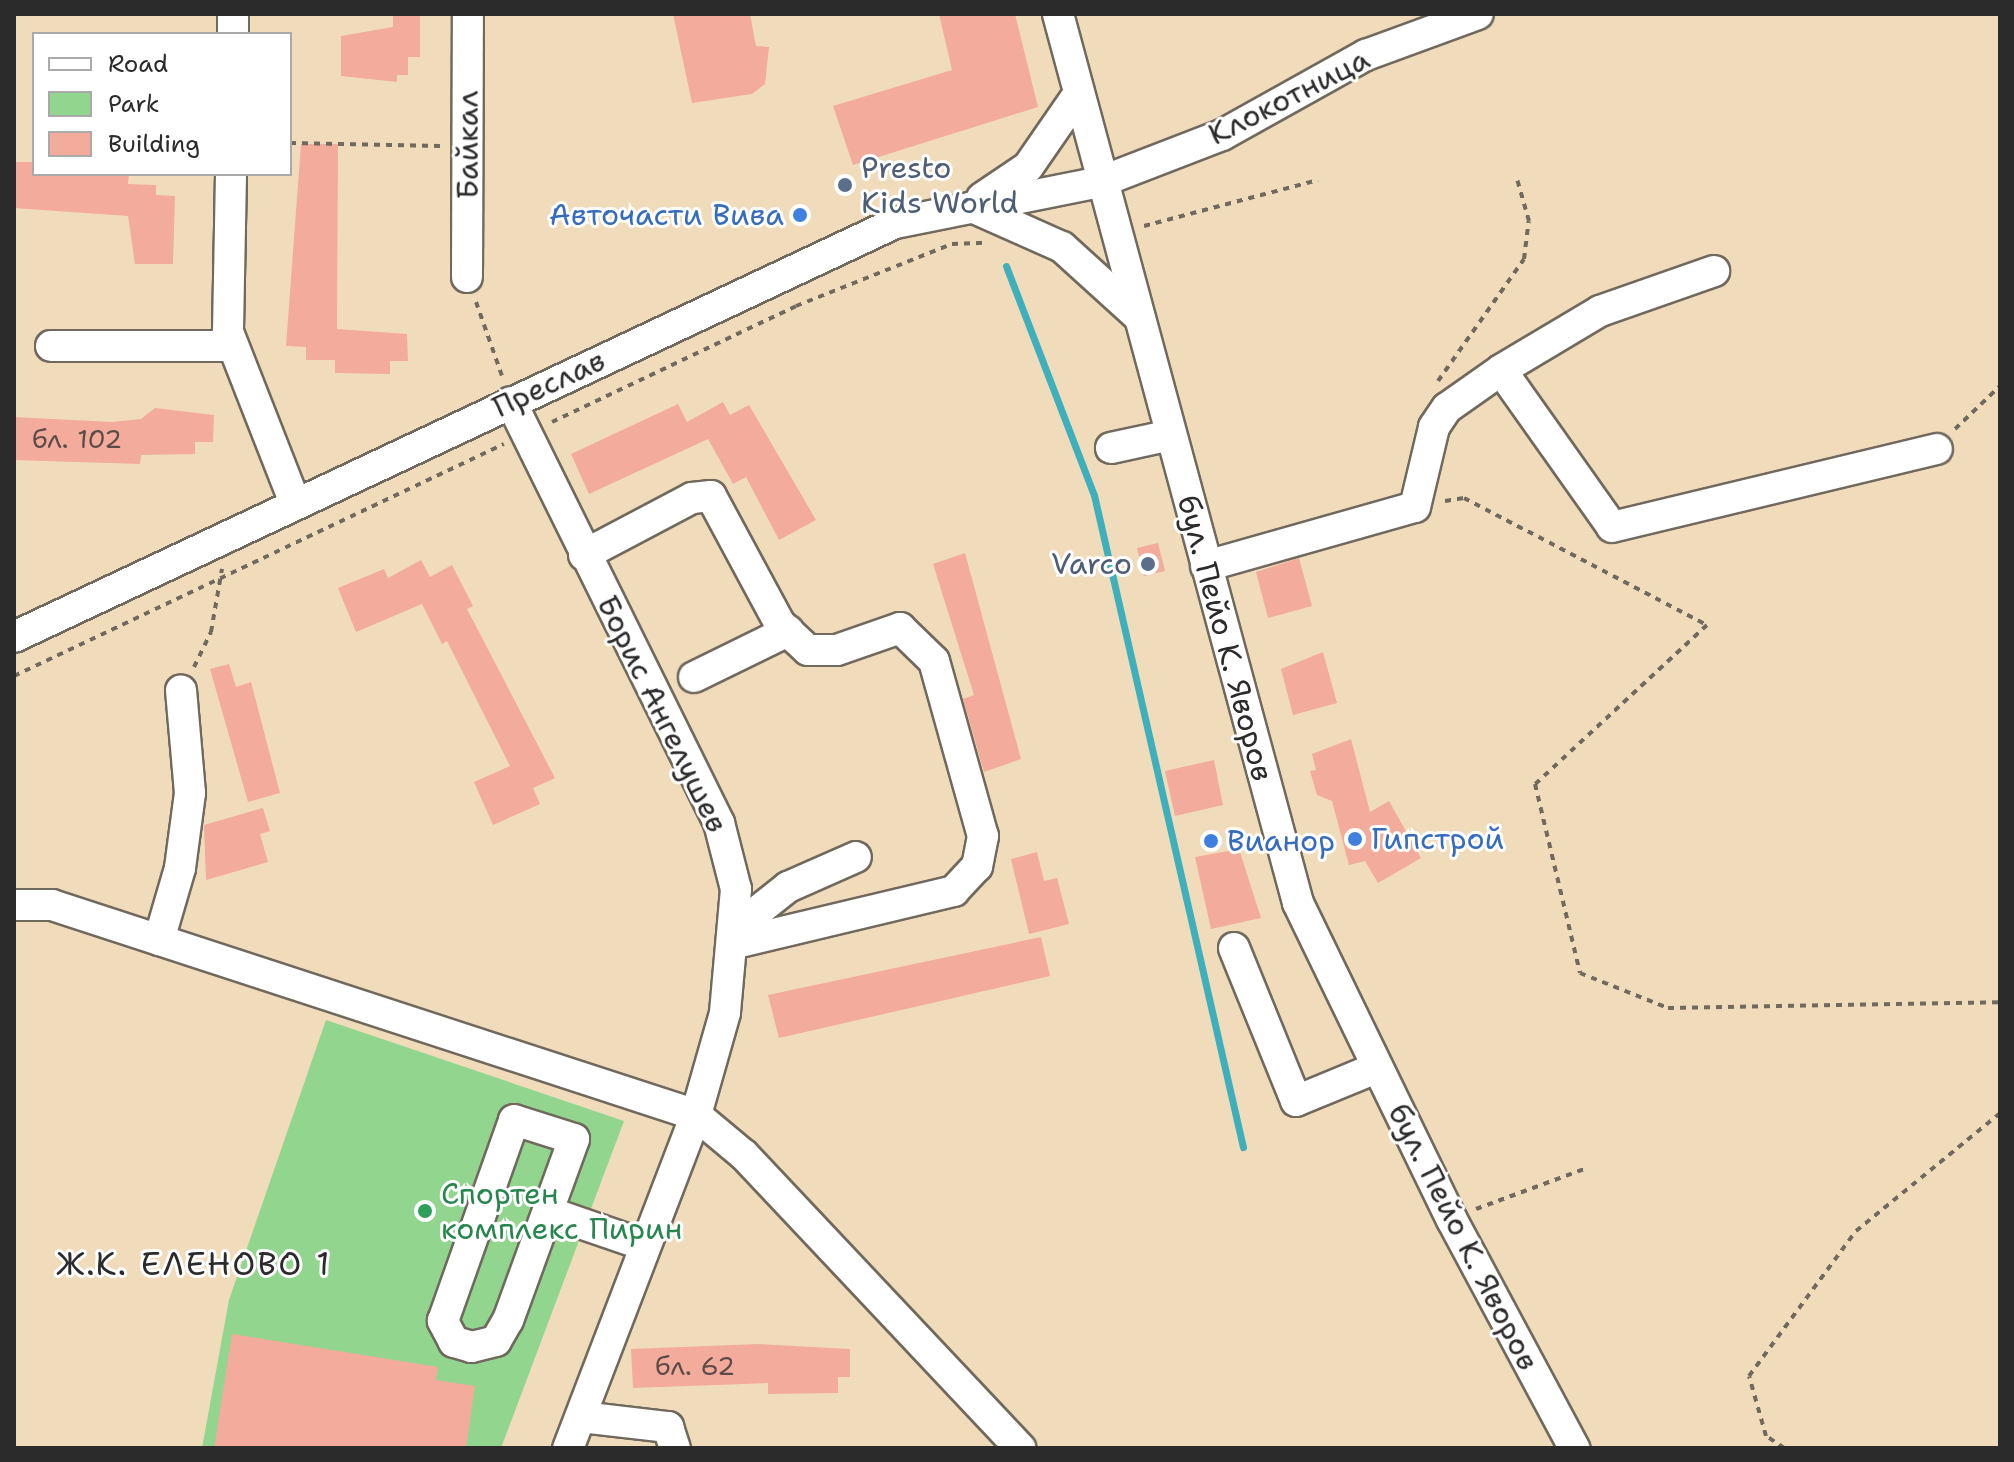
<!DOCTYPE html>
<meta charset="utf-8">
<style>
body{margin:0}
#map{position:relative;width:2014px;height:1462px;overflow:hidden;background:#f0dcbb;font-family:"Shantell Sans",sans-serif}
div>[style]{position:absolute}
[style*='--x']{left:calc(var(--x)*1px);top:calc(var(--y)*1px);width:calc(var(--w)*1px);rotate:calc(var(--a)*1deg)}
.green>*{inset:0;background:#91d58e}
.stream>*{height:7px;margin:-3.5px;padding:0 3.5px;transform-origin:3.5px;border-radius:3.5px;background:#3fafbb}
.building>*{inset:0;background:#f3ab9c}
.path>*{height:4px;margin-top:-2px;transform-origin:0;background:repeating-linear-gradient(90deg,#70695d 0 6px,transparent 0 12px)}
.roads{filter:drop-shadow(2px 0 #70695d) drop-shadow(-2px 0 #70695d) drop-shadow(0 2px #70695d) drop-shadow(0 -2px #70695d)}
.minor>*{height:30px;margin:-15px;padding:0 15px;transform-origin:15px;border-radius:15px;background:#fff}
.dots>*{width:22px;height:22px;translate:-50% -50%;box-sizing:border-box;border:4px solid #fff;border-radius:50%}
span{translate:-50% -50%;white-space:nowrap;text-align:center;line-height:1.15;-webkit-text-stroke:6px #fff;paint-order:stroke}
.number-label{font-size:26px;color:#5d4b47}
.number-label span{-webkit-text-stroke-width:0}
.street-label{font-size:30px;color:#2b2b2b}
.service-label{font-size:30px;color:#4e5e75}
.left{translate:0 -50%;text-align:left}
.right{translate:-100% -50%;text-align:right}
.shop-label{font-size:30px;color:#366cbe}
.leisure-label{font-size:30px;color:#27864d}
.neighbourhood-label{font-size:32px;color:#2b2b2b;letter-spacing:2px}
.frame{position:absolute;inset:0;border:16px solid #2b2b2b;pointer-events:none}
.legend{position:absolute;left:32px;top:32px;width:260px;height:144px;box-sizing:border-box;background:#fff;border:2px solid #aaa;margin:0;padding:10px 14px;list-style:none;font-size:24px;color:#2b2b2b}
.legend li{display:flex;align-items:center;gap:16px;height:40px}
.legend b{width:40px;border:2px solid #aaa}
</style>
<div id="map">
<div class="green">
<div style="clip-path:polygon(326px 1020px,624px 1121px,501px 1448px,202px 1448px,229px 1300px)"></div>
</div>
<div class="stream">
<div style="--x:1006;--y:266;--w:245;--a:69"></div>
<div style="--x:1094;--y:495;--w:669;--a:77.13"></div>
</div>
<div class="building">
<div style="clip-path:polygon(393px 14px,420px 14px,420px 57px,408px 57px,408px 75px,397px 75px,397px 82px,341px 76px,341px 36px,393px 27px)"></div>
<div style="clip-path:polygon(673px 14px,750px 14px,756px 46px,769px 47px,765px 84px,752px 94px,692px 103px)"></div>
<div style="clip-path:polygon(939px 14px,1015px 14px,1038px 107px,853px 165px,833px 106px,952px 70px)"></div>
<div style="clip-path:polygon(301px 144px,338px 144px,337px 329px,407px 334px,408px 361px,390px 361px,390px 374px,335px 373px,335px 360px,306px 360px,306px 347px,286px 346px)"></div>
<div style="clip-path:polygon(14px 162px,34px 162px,34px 174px,129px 174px,128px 184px,156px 185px,156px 195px,175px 196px,173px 264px,135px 264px,128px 216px,14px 208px)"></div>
<div style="clip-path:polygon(723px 402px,730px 415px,749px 405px,816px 520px,779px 540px,746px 477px,733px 484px,708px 439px,589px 494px,571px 454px,678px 404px,687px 422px)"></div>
<div style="clip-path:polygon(155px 408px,214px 415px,213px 442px,195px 442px,195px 454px,141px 455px,140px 464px,14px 460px,14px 417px,112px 422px,141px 419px)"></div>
<div style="clip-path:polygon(1158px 543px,1165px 571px,1144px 576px,1137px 548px)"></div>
<div style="clip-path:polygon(965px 553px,1021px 759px,984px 772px,963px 699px,974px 695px,933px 564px)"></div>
<div style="clip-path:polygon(1299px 558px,1312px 606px,1268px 618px,1256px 572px)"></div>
<div style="clip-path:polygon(421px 560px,430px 577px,452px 565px,473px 606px,467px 609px,555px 778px,533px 788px,540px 804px,493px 825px,474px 782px,510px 766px,447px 641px,442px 644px,422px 604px,356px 632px,338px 588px,384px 569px,388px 578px)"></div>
<div style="clip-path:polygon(1323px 652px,1337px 703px,1293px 715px,1281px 669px)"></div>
<div style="clip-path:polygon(229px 664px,236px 687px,251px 682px,280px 793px,248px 802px,210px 669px)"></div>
<div style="clip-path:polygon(1351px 739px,1370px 812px,1389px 801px,1421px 858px,1378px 883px,1365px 861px,1349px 865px,1332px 801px,1317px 795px,1310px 771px,1316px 770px,1312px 754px)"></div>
<div style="clip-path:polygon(1214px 760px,1223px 805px,1175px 816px,1165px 771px)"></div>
<div style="clip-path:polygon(263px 808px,270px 831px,260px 834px,268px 862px,206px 880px,204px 825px)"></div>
<div style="clip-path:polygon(1239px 849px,1261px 918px,1211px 929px,1195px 857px)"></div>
<div style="clip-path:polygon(1037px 852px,1044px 881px,1057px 878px,1069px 924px,1029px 934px,1011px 859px)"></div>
<div style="clip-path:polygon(1041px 937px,1050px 976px,779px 1038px,768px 995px)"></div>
<div style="clip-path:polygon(232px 1334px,438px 1367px,436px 1380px,475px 1386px,466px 1448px,214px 1448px)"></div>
<div style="clip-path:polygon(758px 1344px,850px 1349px,850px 1377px,838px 1377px,838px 1393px,768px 1394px,768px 1383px,633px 1388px,631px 1349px)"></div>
</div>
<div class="path">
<div style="--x:290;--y:143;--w:151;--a:1.1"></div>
<div style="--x:1144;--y:226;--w:180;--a:-14.8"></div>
<div style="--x:476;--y:302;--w:78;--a:70.6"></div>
<div style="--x:1438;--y:381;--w:149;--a:-54.8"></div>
<div style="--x:1524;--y:259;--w:38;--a:-83"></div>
<div style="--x:1529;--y:221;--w:44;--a:-105.9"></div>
<div style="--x:552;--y:422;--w:270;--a:-25.4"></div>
<div style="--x:796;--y:306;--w:168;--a:-21.7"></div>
<div style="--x:952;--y:244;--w:33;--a:-2"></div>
<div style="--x:1955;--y:429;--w:62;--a:-43.7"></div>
<div style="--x:1445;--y:501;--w:19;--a:-9"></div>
<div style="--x:1464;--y:498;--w:274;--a:27.6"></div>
<div style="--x:1707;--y:625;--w:234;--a:137.2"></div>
<div style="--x:1535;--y:784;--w:194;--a:76.6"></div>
<div style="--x:1580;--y:973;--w:95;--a:21.7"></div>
<div style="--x:1668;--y:1008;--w:332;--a:-1"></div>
<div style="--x:194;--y:667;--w:39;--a:-64"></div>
<div style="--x:211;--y:632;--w:64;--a:-80.1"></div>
<div style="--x:14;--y:676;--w:542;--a:-25.34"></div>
<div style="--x:1476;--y:1209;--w:118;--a:-20.3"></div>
<div style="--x:1784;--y:1448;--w:22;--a:-146"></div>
<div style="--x:1766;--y:1436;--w:62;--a:-105.8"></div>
<div style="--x:1749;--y:1376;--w:180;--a:-53.6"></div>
<div style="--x:1856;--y:1231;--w:186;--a:-39.3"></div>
</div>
<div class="roads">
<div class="minor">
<div style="--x:1058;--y:14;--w:921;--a:74.89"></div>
<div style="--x:1298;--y:903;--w:352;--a:64.1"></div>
<div style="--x:1452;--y:1220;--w:259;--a:61.8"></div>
<div style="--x:233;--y:34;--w:20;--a:-90"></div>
<div style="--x:231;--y:174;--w:158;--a:91.1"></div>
<div style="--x:228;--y:332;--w:184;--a:68.6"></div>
<div style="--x:982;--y:198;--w:55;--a:-34"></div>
<div style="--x:1028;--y:167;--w:90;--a:-55.4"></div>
<div style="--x:972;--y:207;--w:98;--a:24"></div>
<div style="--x:1062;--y:247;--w:101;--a:42.2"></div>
<div style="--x:467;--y:277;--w:263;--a:-89.8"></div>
<div style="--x:51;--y:346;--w:181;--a:0"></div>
<div style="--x:1501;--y:370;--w:115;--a:-30.8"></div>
<div style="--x:1600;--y:311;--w:121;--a:-19.3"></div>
<div style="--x:511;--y:402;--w:470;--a:63.7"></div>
<div style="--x:719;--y:823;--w:68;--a:75.6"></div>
<div style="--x:736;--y:889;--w:124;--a:95.1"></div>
<div style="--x:725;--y:1013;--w:106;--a:105.9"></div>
<div style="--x:696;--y:1115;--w:357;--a:111"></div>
<div style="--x:1111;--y:448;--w:61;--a:-12.2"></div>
<div style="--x:584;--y:555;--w:122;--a:-27.8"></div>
<div style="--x:692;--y:498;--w:19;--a:-6"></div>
<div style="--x:711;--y:496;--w:145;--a:61.7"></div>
<div style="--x:780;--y:624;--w:38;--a:43"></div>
<div style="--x:808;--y:650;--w:29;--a:0"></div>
<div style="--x:837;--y:650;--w:67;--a:-19.2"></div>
<div style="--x:900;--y:628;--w:47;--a:44.1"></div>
<div style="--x:934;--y:661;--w:182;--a:74.4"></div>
<div style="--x:983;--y:836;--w:31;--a:101"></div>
<div style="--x:977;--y:866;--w:34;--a:133"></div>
<div style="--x:954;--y:891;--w:225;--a:166.6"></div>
<div style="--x:1206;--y:566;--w:217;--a:-15.8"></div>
<div style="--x:1415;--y:507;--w:82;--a:-76.6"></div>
<div style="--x:1434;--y:427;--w:23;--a:-56"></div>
<div style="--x:1447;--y:408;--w:66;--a:-35.1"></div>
<div style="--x:1501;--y:370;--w:192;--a:54.7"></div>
<div style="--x:1612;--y:527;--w:334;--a:-13.5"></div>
<div style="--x:14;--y:637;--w:973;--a:-25.17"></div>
<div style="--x:895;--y:223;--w:209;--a:-11.3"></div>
<div style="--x:1100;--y:182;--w:131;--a:-21.1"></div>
<div style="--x:1222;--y:135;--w:165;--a:-29.1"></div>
<div style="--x:1366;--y:55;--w:119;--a:-20.1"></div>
<div style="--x:694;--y:677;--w:105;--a:-26.1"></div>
<div style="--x:14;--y:905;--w:38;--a:0"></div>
<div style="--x:52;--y:905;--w:677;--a:18.06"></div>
<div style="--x:696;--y:1115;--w:62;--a:39.8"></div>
<div style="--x:744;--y:1155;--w:403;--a:46.7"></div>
<div style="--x:735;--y:929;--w:68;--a:-38.4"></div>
<div style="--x:788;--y:887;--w:74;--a:-23.8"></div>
<div style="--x:159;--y:940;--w:75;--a:-73.7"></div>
<div style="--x:180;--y:868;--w:76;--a:-82.4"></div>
<div style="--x:190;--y:793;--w:103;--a:-95"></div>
<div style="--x:1234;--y:948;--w:165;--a:67.9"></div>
<div style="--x:1296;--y:1101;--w:87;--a:-22.4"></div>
<div style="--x:514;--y:1120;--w:63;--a:17.6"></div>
<div style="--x:574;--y:1139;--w:193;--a:110"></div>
<div style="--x:508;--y:1320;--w:24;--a:120"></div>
<div style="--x:496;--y:1341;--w:25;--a:166"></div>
<div style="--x:472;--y:1347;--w:19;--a:-164"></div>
<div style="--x:454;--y:1342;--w:24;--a:-118"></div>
<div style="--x:443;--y:1321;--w:213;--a:-70.5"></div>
<div style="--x:548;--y:1212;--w:98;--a:19"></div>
<div style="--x:581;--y:1417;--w:88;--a:6.6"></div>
<div style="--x:668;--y:1427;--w:22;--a:72"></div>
</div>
</div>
<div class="dots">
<div style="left:845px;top:185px;background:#5c6f8a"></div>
<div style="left:800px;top:215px;background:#3f7fe0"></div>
<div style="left:1148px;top:564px;background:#5c6f8a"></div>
<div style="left:1355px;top:839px;background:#3f7fe0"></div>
<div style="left:1211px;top:841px;background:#3f7fe0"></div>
<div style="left:425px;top:1211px;background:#2e9e5b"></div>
</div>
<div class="number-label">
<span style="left:77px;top:439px">бл. 102</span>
<span style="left:695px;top:1366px">бл. 62</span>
</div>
<div class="street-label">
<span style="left:1289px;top:97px;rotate:-27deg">Клокотница</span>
<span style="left:468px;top:145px;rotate:-90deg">Байкал</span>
<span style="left:549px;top:384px;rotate:-25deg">Преслав</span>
<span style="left:1225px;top:638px;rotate:75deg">бул. Пейо К. Яворов</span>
<span style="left:662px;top:714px;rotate:64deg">Борис Ангелушев</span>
<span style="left:1463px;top:1237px;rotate:63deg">бул. Пейо К. Яворов</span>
</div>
<div class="service-label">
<span class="left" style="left:861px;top:185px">Presto<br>Kids World</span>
<span class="right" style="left:1132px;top:564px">Varco</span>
</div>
<div class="shop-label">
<span class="right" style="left:784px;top:215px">Авточасти Вива</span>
<span class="left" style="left:1371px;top:839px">Гипстрой</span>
<span class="left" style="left:1227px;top:841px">Вианор</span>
</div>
<div class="leisure-label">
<span class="left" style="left:441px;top:1211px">Спортен<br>комплекс Пирин</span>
</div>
<div class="neighbourhood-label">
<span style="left:194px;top:1264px">Ж.К. ЕЛЕНОВО 1</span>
</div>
<div class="frame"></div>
<ul class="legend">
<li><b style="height:10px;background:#fff"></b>Road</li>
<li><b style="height:22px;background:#91d58e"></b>Park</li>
<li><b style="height:22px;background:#f3ab9c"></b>Building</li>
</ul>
</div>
